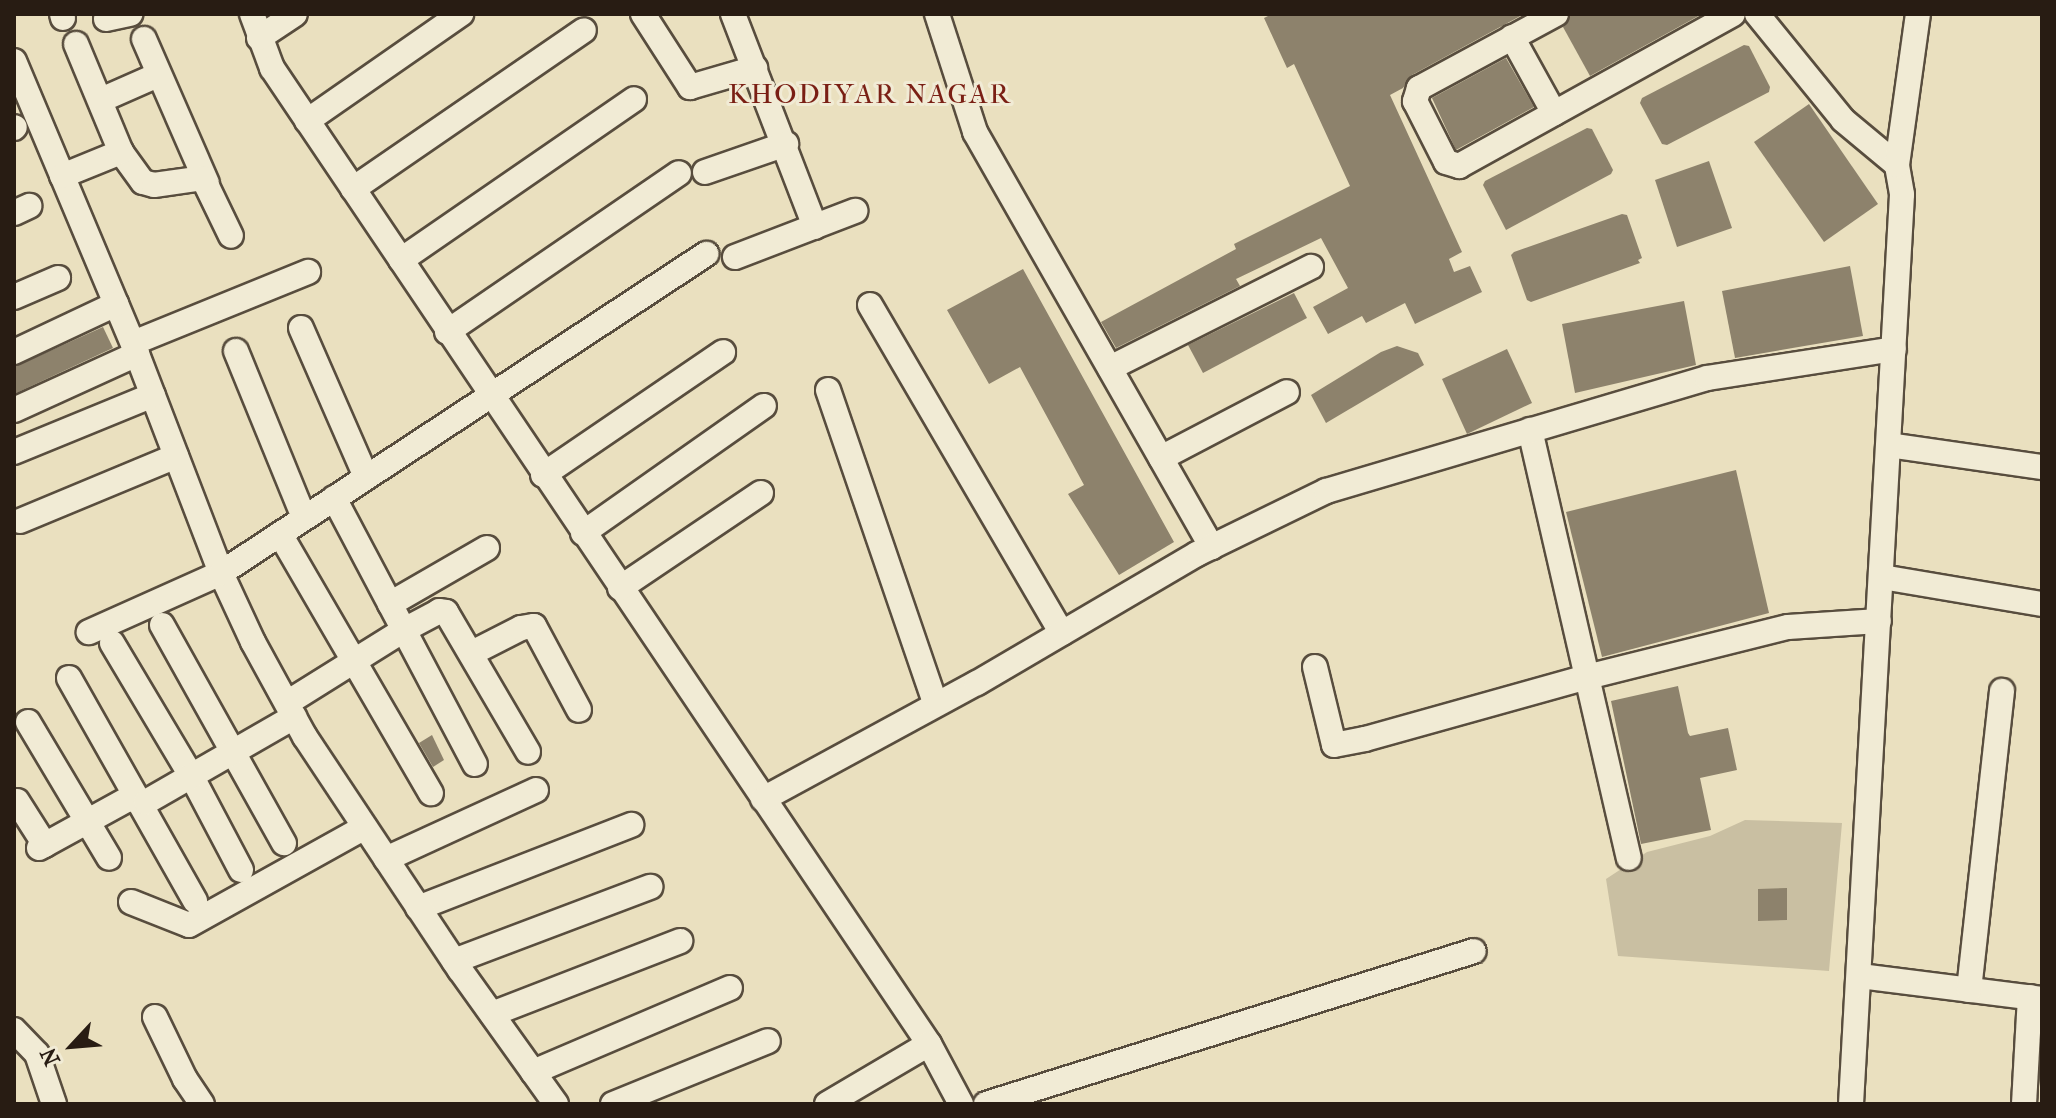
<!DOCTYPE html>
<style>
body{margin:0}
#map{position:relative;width:2056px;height:1118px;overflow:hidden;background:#eae0bf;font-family:"IM FELL French Canon",serif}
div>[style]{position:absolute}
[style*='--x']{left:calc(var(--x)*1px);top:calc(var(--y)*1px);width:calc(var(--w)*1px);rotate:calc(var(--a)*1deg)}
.green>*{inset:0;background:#c9bfa2}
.building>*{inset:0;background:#8d826c}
.roads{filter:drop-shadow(2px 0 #584d3e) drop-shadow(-2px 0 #584d3e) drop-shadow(0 2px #584d3e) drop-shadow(0 -2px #584d3e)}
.minor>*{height:24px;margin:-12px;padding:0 12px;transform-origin:12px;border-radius:12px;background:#f1ebd5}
span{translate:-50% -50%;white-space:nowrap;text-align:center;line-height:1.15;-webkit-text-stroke:6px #f1ebd5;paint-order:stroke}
.neighbourhood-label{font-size:28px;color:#7a1f14;letter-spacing:2px}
.frame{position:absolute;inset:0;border:16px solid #281c13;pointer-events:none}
.north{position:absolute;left:32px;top:1006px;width:80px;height:80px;-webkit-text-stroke:6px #f1ebd5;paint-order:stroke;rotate:244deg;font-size:22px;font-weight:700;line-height:32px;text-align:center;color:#281c13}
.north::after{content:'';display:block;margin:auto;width:28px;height:36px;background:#281c13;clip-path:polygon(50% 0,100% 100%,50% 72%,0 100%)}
</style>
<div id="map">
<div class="green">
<div style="clip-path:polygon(1745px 820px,1842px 823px,1829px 971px,1618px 956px,1606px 879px,1647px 852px,1710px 836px)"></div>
</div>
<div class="building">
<div style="clip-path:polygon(1272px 14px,1524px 14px,1412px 75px,1403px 88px,1390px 95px,1462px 252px,1449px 259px,1454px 272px,1470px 266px,1482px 292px,1415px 324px,1405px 303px,1366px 323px,1362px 316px,1328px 334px,1313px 307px,1348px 288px,1321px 238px,1236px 279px,1240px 286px,1116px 348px,1101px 322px,1236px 249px,1234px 244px,1350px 186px,1294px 64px,1287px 68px,1281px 55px,1264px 18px)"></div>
<div style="clip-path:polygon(1571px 14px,1702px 14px,1590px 76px,1563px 27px)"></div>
<div style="clip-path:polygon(1744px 45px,1749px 46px,1770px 87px,1769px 92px,1667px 145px,1662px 144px,1640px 103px,1642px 98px)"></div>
<div style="clip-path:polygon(1506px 58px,1534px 107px,1456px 150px,1432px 98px)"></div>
<div style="clip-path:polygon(1809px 104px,1878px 204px,1824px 242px,1754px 142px)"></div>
<div style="clip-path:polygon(1587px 128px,1592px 129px,1613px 170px,1611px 174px,1506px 230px,1483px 185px,1485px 181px)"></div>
<div style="clip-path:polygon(1709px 161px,1732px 228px,1677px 247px,1655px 180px)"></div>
<div style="clip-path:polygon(1622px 214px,1627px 215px,1642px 258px,1638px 260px,1640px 263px,1531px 302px,1527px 300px,1511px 255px,1514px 252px)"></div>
<div style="clip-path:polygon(1850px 266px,1863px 336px,1735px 358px,1722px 291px)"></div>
<div style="clip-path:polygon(1023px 269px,1174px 542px,1119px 575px,1068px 494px,1084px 485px,1020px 367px,989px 384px,947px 310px)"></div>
<div style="clip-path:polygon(1294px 293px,1307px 318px,1203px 373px,1188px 345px)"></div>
<div style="clip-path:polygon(1684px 301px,1696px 365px,1575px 393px,1562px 324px)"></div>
<div style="clip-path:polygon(103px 327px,113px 348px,14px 394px,14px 367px)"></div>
<div style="clip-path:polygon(1397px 346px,1418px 353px,1424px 365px,1326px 423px,1311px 395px,1381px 352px)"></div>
<div style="clip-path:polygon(1507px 349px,1532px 403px,1467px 434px,1442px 379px)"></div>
<div style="clip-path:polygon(1736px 470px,1769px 613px,1602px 657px,1566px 512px)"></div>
<div style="clip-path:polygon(1678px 686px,1688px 733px,1690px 736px,1728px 728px,1737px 770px,1700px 778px,1711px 830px,1641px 844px,1611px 701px)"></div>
<div style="clip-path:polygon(432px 735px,444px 760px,433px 767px,419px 743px)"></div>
<div style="clip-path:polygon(1787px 888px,1787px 920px,1758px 921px,1758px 889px)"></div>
</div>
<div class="roads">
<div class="minor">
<div style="--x:62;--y:14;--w:4;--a:76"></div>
<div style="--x:252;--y:14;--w:58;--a:69.7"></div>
<div style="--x:272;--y:68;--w:1177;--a:56.05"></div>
<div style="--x:929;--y:1044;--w:68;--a:61.9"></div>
<div style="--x:643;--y:14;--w:87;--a:57.2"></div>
<div style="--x:690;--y:87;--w:68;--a:-16.3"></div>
<div style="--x:733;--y:14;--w:228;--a:68.9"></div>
<div style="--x:937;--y:14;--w:124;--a:72.1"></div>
<div style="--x:975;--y:132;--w:478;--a:60.3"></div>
<div style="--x:1556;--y:14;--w:156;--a:151.6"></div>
<div style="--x:1419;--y:88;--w:14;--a:107"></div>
<div style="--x:1415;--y:101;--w:68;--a:63.1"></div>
<div style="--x:1446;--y:162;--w:14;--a:17"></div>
<div style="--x:1459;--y:166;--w:313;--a:-29"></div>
<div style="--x:1757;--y:14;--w:136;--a:50.9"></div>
<div style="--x:1843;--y:120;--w:70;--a:39.8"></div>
<div style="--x:106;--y:19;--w:25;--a:-12"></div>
<div style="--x:1512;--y:37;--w:87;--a:61.1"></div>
<div style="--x:259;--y:38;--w:43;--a:-33.7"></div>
<div style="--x:144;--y:39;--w:157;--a:66.4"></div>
<div style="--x:14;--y:61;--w:318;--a:67.2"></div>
<div style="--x:137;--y:354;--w:235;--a:69"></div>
<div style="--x:221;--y:573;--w:145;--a:155.9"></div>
<div style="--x:101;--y:100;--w:62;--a:-23.7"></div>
<div style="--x:307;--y:121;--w:188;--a:-34.8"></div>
<div style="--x:14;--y:128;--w:1;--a:-45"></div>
<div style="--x:121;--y:152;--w:37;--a:54"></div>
<div style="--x:143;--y:182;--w:11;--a:15"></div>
<div style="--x:154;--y:185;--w:49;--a:-8.1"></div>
<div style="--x:203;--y:178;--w:64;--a:64.2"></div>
<div style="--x:705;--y:172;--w:86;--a:-19.1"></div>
<div style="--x:62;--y:176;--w:64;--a:-22.1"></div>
<div style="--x:121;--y:152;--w:117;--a:-112.6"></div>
<div style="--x:353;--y:189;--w:280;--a:-34.5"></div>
<div style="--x:14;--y:213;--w:17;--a:-25"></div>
<div style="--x:735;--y:257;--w:129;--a:-21"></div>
<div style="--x:401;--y:260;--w:283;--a:-34.6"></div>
<div style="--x:14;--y:297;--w:48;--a:-23.4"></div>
<div style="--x:870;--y:305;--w:380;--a:59.7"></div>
<div style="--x:301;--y:328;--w:163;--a:66.4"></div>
<div style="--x:447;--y:332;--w:281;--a:-34.4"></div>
<div style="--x:133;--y:343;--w:189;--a:-22.1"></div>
<div style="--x:236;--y:351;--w:180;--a:67.8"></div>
<div style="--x:14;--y:352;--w:113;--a:-25.2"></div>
<div style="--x:1110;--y:368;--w:225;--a:-26.7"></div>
<div style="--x:828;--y:390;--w:331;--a:71.1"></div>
<div style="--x:14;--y:410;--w:135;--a:-24.5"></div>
<div style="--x:1530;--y:430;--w:439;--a:77"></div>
<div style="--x:1889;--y:445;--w:155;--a:8.2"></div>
<div style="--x:14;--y:452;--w:150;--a:-22.3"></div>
<div style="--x:1161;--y:458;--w:142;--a:-27.6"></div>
<div style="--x:543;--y:475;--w:218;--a:-34.3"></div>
<div style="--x:334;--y:498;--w:301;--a:62.1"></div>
<div style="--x:20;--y:521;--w:169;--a:-22.6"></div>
<div style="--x:583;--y:533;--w:221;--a:-35.1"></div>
<div style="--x:280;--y:534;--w:300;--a:59.8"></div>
<div style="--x:1882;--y:577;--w:162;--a:9.6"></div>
<div style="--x:620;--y:588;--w:170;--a:-34"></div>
<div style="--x:390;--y:604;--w:112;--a:-30"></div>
<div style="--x:162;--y:625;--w:250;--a:60.8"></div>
<div style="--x:112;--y:643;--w:156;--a:59.2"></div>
<div style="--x:192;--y:777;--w:105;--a:62.2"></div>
<div style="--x:472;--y:653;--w:55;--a:-27"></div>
<div style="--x:521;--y:628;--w:13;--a:-9"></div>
<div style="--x:534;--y:626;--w:95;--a:61.8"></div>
<div style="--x:1315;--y:667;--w:80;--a:76.3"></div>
<div style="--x:1334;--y:745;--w:32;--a:-11"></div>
<div style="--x:1365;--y:739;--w:230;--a:-15.6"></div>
<div style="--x:1587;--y:677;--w:207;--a:-14"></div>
<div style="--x:1788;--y:627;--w:91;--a:-3.8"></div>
<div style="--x:69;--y:678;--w:256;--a:60.5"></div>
<div style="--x:287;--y:703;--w:138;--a:-32"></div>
<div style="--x:404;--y:630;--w:40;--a:-28"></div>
<div style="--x:439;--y:611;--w:7;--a:8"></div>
<div style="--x:446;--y:612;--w:162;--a:59.6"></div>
<div style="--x:28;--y:722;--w:158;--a:59.2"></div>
<div style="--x:763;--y:799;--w:243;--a:-28.5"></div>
<div style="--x:977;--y:683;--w:255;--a:-30.4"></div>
<div style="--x:1197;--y:554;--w:144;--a:-26"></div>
<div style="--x:1326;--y:491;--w:397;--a:-16.5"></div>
<div style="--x:1707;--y:378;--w:189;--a:-8.8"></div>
<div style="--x:17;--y:801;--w:52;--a:57.5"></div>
<div style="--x:39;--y:848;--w:102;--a:-28.8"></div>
<div style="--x:128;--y:799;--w:18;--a:9"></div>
<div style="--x:146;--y:802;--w:171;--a:-29.9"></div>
<div style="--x:386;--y:859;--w:165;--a:-24.7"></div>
<div style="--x:131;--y:902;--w:62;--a:21.6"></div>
<div style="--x:189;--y:925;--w:201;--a:-29.1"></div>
<div style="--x:418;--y:908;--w:229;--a:-21.3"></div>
<div style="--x:454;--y:961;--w:210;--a:-20.7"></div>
<div style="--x:1860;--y:976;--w:183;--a:7.2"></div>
<div style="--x:1969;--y:990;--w:301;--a:-83.7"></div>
<div style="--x:492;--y:1014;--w:202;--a:-21.2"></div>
<div style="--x:155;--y:1017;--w:69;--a:64.2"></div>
<div style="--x:185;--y:1079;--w:30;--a:56"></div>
<div style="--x:14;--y:1030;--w:33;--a:46"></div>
<div style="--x:37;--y:1054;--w:53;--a:71.2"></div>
<div style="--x:533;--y:1072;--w:214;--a:-23.1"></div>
<div style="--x:556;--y:1104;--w:165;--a:-125.6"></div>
<div style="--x:460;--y:970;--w:280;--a:-123.6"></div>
<div style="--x:305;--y:737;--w:108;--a:-118.7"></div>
<div style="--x:253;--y:642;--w:76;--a:-114.9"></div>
<div style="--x:221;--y:573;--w:581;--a:-33.33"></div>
<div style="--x:613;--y:1104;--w:167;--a:-22.1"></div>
<div style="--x:827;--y:1104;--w:118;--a:-30.5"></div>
<div style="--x:986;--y:1104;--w:511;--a:-17.41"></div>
<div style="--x:1851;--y:1104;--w:911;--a:-86.79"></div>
<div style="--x:1902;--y:194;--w:29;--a:-100"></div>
<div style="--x:1897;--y:165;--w:152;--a:-82.1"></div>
<div style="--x:2024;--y:1104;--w:107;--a:-86.8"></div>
</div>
</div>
<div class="neighbourhood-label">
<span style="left:870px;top:94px">KHODIYAR NAGAR</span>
</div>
<div class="frame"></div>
<div class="north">N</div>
</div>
